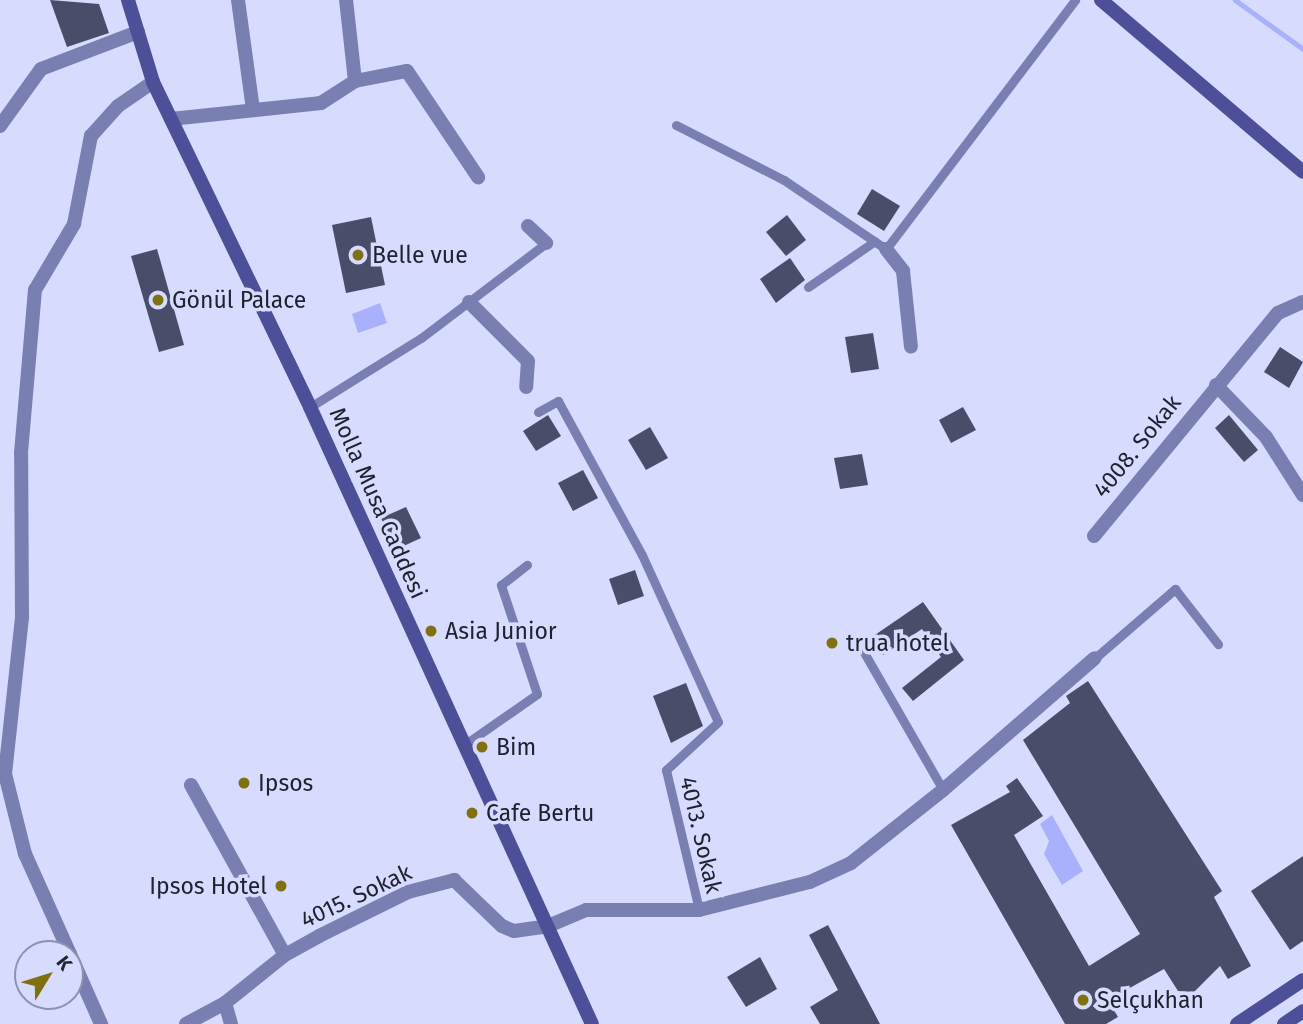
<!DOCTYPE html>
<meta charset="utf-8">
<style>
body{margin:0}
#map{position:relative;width:1303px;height:1024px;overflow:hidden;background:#d7dcff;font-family:"Fira Sans",sans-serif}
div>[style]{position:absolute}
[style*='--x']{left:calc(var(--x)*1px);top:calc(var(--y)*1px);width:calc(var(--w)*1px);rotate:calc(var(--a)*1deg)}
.water>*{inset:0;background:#a9b1fd}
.stream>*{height:5px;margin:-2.5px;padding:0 2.5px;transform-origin:2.5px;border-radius:2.5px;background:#a9b1fd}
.building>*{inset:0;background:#494d6a}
.lane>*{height:9px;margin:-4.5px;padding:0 4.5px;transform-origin:4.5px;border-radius:4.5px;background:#7a7fb1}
.street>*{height:14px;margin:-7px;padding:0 7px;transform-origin:7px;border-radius:7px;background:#7a7fb1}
.secondary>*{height:14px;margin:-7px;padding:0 7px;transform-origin:7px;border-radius:7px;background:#4d5098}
.dots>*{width:19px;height:19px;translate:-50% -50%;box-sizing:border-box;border:4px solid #d7dcff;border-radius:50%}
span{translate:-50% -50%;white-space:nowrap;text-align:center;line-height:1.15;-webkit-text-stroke:7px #d7dcff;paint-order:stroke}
.poi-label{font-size:23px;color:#21222f}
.left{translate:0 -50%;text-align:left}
.right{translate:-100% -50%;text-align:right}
.street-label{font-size:23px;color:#21222f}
.north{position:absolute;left:14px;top:940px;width:70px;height:70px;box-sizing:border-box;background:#d7dcff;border:2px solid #8e92ac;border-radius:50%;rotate:52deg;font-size:19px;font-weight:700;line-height:28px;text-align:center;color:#21222f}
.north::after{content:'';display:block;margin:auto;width:24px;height:32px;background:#80700f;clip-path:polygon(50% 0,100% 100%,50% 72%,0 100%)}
</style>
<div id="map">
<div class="water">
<div style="clip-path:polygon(380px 303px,387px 323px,358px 333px,352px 314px)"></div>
<div style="clip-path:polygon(1052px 815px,1083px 871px,1062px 885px,1044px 854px,1049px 841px,1040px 824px)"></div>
</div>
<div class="stream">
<div style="--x:1235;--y:0;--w:84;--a:35.8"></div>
</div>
<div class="building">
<div style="clip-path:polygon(50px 0,99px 4px,109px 33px,67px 47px)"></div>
<div style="clip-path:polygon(872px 189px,900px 206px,884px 231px,857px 214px)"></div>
<div style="clip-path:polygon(787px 215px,806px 240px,786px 256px,766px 232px)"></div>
<div style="clip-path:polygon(371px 217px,385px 285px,346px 293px,332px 225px)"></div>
<div style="clip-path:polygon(157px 249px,184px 345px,159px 352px,131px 256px)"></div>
<div style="clip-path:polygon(790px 258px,805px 280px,776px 303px,760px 279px)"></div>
<div style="clip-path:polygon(873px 333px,879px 369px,851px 373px,845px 337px)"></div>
<div style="clip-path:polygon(1280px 347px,1303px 362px,1289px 388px,1264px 372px)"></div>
<div style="clip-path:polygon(963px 407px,976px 430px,951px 443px,939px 420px)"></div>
<div style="clip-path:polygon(548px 415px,561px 436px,536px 451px,523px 431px)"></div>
<div style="clip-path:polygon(1229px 415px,1258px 450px,1244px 462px,1215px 428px)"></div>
<div style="clip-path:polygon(650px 427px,668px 458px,646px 470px,628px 440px)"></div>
<div style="clip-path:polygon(862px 454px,868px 485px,840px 489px,834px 458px)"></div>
<div style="clip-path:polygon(583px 470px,598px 498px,573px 511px,558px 483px)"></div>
<div style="clip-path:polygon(406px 507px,421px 538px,395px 550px,381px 518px)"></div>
<div style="clip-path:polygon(635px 570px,644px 596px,618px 605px,609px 579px)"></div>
<div style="clip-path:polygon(923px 602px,964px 660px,913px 701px,902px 688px,941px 657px,922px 629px,883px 655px,872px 637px)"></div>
<div style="clip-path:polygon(1088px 681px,1222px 891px,1214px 897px,1251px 966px,1228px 979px,1220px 966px,1194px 992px,1178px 991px,1164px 969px,1108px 1000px,1118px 1017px,1106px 1024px,1065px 1024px,951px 825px,1010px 792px,1006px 786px,1017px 778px,1043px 816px,1014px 835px,1089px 966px,1140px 934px,1023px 740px,1070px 703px,1066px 696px)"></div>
<div style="clip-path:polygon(686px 683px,703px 726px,671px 743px,653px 696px)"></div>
<div style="clip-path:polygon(1303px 856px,1303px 941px,1290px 950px,1251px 891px)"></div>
<div style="clip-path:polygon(828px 925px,880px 1024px,820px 1024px,810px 1007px,838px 990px,809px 935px)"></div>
<div style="clip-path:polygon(760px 957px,777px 989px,746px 1007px,727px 977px)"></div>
</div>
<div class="lane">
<div style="--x:676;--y:125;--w:121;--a:27"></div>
<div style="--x:784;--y:180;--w:123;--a:34.1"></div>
<div style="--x:886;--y:249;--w:313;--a:-52.8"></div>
<div style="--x:808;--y:287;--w:81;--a:-34.5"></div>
<div style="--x:310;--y:407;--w:131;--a:-31.9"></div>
<div style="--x:421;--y:338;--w:157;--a:-37.2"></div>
<div style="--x:538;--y:412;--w:23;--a:-29"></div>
<div style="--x:558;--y:401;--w:175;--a:61.4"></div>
<div style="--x:642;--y:555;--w:183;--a:65.5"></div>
<div style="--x:718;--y:722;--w:71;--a:137.3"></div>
<div style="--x:666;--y:770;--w:144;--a:76.7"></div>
<div style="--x:858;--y:642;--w:171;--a:60.1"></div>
<div style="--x:1095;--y:658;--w:106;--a:-40.8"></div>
<div style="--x:1175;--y:589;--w:70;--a:52"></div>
<div style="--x:464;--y:745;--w:89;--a:-34.9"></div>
<div style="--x:537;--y:694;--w:115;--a:-108.3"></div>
<div style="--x:501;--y:585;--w:33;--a:-38"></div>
</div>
<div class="street">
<div style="--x:238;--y:0;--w:111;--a:82.2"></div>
<div style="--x:355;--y:81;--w:53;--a:-10.9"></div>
<div style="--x:407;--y:71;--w:128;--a:56.2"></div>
<div style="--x:171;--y:119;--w:151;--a:-6.1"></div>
<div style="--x:321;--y:103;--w:40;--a:-32.9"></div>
<div style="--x:355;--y:81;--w:81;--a:-96.3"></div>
<div style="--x:0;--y:126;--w:70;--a:-54.3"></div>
<div style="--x:41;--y:69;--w:104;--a:-20.9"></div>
<div style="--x:528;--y:226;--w:25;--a:43"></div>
<div style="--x:886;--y:249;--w:28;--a:52"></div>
<div style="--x:903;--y:271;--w:76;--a:84"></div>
<div style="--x:469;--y:302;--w:83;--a:45"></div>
<div style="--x:528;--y:361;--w:26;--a:94"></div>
<div style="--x:1216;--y:385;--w:72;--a:46.1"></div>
<div style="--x:1266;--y:437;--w:69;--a:57.5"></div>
<div style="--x:1094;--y:536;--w:289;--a:-50.5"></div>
<div style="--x:1278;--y:313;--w:27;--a:-24"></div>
<div style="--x:191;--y:785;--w:194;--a:61.1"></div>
<div style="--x:70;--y:954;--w:110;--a:-114.2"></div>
<div style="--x:25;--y:854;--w:82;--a:-104"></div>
<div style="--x:5;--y:774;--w:158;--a:-83.8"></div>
<div style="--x:22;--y:617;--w:164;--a:-90.3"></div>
<div style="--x:21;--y:453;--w:164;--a:-85.1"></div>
<div style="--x:35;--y:290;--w:77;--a:-59.4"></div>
<div style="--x:74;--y:224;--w:90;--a:-79.1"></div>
<div style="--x:91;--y:136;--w:40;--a:-48"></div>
<div style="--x:118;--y:106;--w:42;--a:-34.4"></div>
<div style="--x:70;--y:954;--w:77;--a:66.1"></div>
<div style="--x:225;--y:1003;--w:22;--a:74"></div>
<div style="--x:186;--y:1024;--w:44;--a:-28.3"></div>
<div style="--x:225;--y:1003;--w:77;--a:-38.7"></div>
<div style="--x:285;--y:955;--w:39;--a:-29"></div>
<div style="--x:319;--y:936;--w:99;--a:-26.3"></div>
<div style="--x:408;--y:892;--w:48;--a:-14.6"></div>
<div style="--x:454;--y:880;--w:66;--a:43.8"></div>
<div style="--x:502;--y:926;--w:13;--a:23"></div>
<div style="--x:514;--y:931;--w:34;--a:-8"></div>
<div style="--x:548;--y:926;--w:41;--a:-22.8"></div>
<div style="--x:586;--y:910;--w:113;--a:0"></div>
<div style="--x:699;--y:910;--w:114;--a:-14.2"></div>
<div style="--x:810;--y:882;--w:45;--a:-24.9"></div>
<div style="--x:851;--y:863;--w:117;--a:-38.4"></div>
<div style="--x:943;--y:790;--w:201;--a:-41"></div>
</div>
<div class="secondary">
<div style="--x:128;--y:0;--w:86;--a:73"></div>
<div style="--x:153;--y:82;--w:361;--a:64.2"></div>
<div style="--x:310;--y:407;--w:678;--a:65.44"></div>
<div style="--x:1101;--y:0;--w:265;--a:40.4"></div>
<div style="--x:1237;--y:1024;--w:79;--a:-33.7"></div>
<div style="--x:1284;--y:1024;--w:23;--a:-34"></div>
</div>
<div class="dots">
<div style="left:358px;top:255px;background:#80700f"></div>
<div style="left:158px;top:300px;background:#80700f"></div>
<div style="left:431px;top:631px;background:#80700f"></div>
<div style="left:832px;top:643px;background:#80700f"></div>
<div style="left:482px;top:747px;background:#80700f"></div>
<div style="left:244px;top:783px;background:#80700f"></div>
<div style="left:472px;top:813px;background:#80700f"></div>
<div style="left:281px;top:886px;background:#80700f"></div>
<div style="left:1083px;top:1000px;background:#80700f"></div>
</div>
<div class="poi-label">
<span class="left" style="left:372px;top:255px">Belle vue</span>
<span class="left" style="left:172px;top:300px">Gönül Palace</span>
<span class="left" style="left:445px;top:631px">Asia Junior</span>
<span class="left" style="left:846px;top:643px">trua hotel</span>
<span class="left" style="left:496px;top:747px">Bim</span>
<span class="left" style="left:258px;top:783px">Ipsos</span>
<span class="left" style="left:486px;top:813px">Cafe Bertu</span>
<span class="right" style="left:267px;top:886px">Ipsos Hotel</span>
<span class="left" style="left:1097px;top:1000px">Selçukhan</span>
</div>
<div class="street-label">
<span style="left:1137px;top:446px;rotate:-51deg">4008. Sokak</span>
<span style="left:378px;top:503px;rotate:66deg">Molla Musa Caddesi</span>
<span style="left:701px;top:835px;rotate:77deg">4013. Sokak</span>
<span style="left:356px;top:896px;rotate:-25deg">4015. Sokak</span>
</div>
<div class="north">K</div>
</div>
